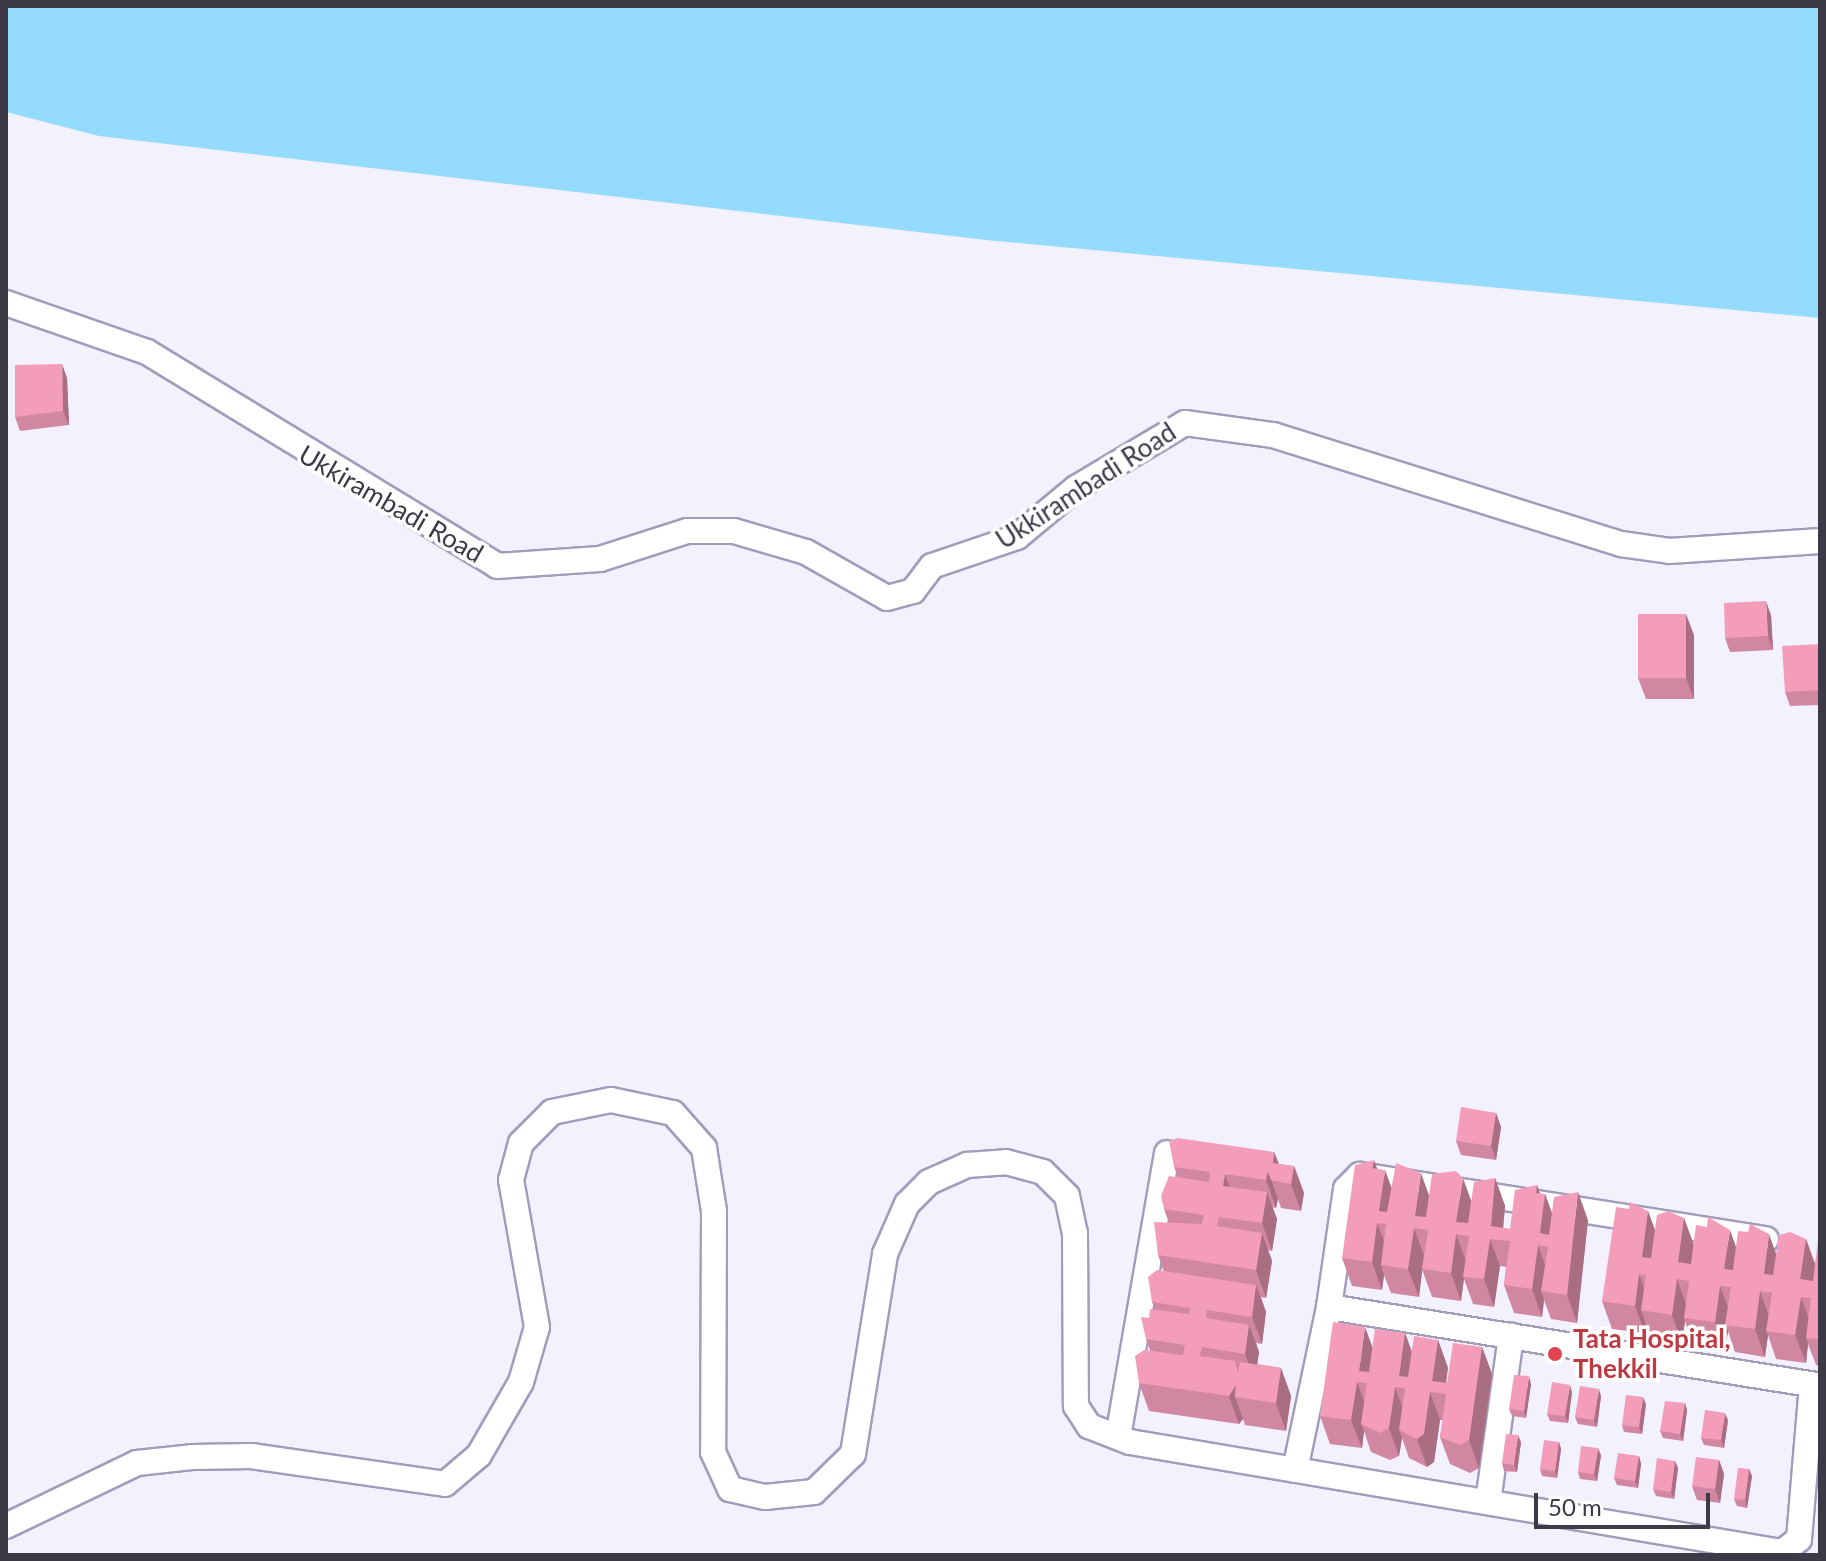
<!DOCTYPE html>
<style>
body{margin:0}
#map{position:relative;width:1826px;height:1561px;overflow:hidden;background:#f3f1fe;font-family:Lato,sans-serif}
div>[style]{position:absolute}
[style*='--x']{left:calc(var(--x)*1px);top:calc(var(--y)*1px);width:calc(var(--w)*1px);rotate:calc(var(--a)*1deg)}
.water>*{inset:0;background:#94dbfe}
.roads{filter:drop-shadow(2px 0 #a29cbb) drop-shadow(-2px 0 #a29cbb) drop-shadow(0 2px #a29cbb) drop-shadow(0 -2px #a29cbb)}
.minor>*{height:24px;margin:-12px;padding:0 12px;transform-origin:12px;border-radius:12px;background:#fff}
.wall>*{inset:0;background:#d187a1}
.shaded-wall>*{inset:0;background:#aa6e83}
.building>*{inset:0;background:#f39dbb}
.dots>*{width:22px;height:22px;translate:-50% -50%;box-sizing:border-box;border:4px solid #fff;border-radius:50%}
span{translate:-50% -50%;white-space:nowrap;text-align:center;line-height:1.15;-webkit-text-stroke:7px #fff;paint-order:stroke}
.street-label{font-size:26px;color:#3c3a47}
.health-label{font-size:26px;color:#be3a42;font-weight:700}
.left{translate:0 -50%;text-align:left}
.frame{position:absolute;inset:0;border:8px solid #3c3a47;pointer-events:none}
.scale{position:absolute;left:1534px;top:1493px;width:176px;height:36px;box-sizing:border-box;border:4px solid #3c3a47;border-top:0;padding-left:10px;font-size:24px;line-height:28px;white-space:nowrap;color:#3c3a47;-webkit-text-stroke:6px #fff;paint-order:stroke}
</style>
<div id="map">
<div class="water">
<div style="clip-path:polygon(6px 6px,1820px 6px,1820px 318px,986px 240px,99px 136px,6px 112px)"></div>
</div>
<div class="roads">
<div class="minor">
<div style="--x:6;--y:303;--w:149;--a:19.2"></div>
<div style="--x:147;--y:352;--w:410;--a:31.4"></div>
<div style="--x:497;--y:566;--w:103;--a:-3.9"></div>
<div style="--x:600;--y:559;--w:91;--a:-17.8"></div>
<div style="--x:687;--y:531;--w:47;--a:0"></div>
<div style="--x:734;--y:531;--w:75;--a:16.3"></div>
<div style="--x:806;--y:552;--w:93;--a:29.6"></div>
<div style="--x:887;--y:598;--w:27;--a:-15"></div>
<div style="--x:913;--y:591;--w:31;--a:-53"></div>
<div style="--x:932;--y:566;--w:90;--a:-18.8"></div>
<div style="--x:1017;--y:537;--w:77;--a:-39.7"></div>
<div style="--x:1076;--y:488;--w:127;--a:-30.8"></div>
<div style="--x:1185;--y:423;--w:89;--a:7.8"></div>
<div style="--x:1273;--y:435;--w:365;--a:17.4"></div>
<div style="--x:1621;--y:544;--w:49;--a:8.1"></div>
<div style="--x:1670;--y:551;--w:150;--a:-3.8"></div>
<div style="--x:1329;--y:1307;--w:119;--a:-81.8"></div>
<div style="--x:1346;--y:1189;--w:20;--a:-45"></div>
<div style="--x:1360;--y:1175;--w:411;--a:9"></div>
<div style="--x:1118;--y:1437;--w:288;--a:-80.2"></div>
<div style="--x:1295;--y:1470;--w:167;--a:-78.2"></div>
<div style="--x:1329;--y:1307;--w:497;--a:9.1"></div>
<div style="--x:1488;--y:1502;--w:168;--a:-82.1"></div>
<div style="--x:6;--y:1526;--w:145;--a:-25.7"></div>
<div style="--x:137;--y:1463;--w:55;--a:-6.2"></div>
<div style="--x:192;--y:1457;--w:59;--a:-1"></div>
<div style="--x:251;--y:1456;--w:196;--a:8.2"></div>
<div style="--x:445;--y:1484;--w:45;--a:-40.5"></div>
<div style="--x:479;--y:1455;--w:84;--a:-60.1"></div>
<div style="--x:521;--y:1382;--w:57;--a:-73.8"></div>
<div style="--x:537;--y:1327;--w:149;--a:-100"></div>
<div style="--x:511;--y:1180;--w:38;--a:-75"></div>
<div style="--x:521;--y:1143;--w:44;--a:-45"></div>
<div style="--x:552;--y:1112;--w:60;--a:-11.5"></div>
<div style="--x:611;--y:1100;--w:63;--a:11.8"></div>
<div style="--x:673;--y:1113;--w:47;--a:48.5"></div>
<div style="--x:704;--y:1148;--w:64;--a:81"></div>
<div style="--x:714;--y:1211;--w:241;--a:90.2"></div>
<div style="--x:713;--y:1452;--w:41;--a:65.3"></div>
<div style="--x:730;--y:1489;--w:36;--a:13"></div>
<div style="--x:765;--y:1497;--w:49;--a:-5.8"></div>
<div style="--x:814;--y:1492;--w:54;--a:-44.3"></div>
<div style="--x:853;--y:1454;--w:203;--a:-80.9"></div>
<div style="--x:885;--y:1254;--w:55;--a:-66.3"></div>
<div style="--x:907;--y:1204;--w:31;--a:-45"></div>
<div style="--x:929;--y:1182;--w:42;--a:-24.1"></div>
<div style="--x:967;--y:1165;--w:39;--a:-4"></div>
<div style="--x:1006;--y:1162;--w:38;--a:15"></div>
<div style="--x:1043;--y:1172;--w:34;--a:45"></div>
<div style="--x:1067;--y:1196;--w:38;--a:78"></div>
<div style="--x:1075;--y:1233;--w:173;--a:89.7"></div>
<div style="--x:1076;--y:1406;--w:24;--a:57"></div>
<div style="--x:1089;--y:1426;--w:44;--a:21.3"></div>
<div style="--x:1130;--y:1442;--w:661;--a:9.58"></div>
<div style="--x:1782;--y:1552;--w:21;--a:-37"></div>
<div style="--x:1799;--y:1539;--w:155;--a:-85.2"></div>
</div>
</div>
<div class="wall">
<div style="clip-path:polygon(67px 378px,69px 425px,20px 431px,15px 417px)"></div>
<div style="clip-path:polygon(1771px 615px,1773px 650px,1730px 652px,1725px 638px)"></div>
<div style="clip-path:polygon(1694px 635px,1694px 699px,1646px 699px,1638px 678px)"></div>
<div style="clip-path:polygon(1820px 644px,1820px 705px,1790px 706px,1785px 692px)"></div>
<div style="clip-path:polygon(1496px 1113px,1501px 1127px,1496px 1160px,1461px 1155px,1456px 1141px)"></div>
<div style="clip-path:polygon(1274px 1152px,1279px 1164px,1294px 1166px,1304px 1193px,1301px 1211px,1281px 1208px,1278px 1199px,1276px 1208px,1272px 1207px,1277px 1219px,1272px 1251px,1268px 1250px,1272px 1261px,1266px 1298px,1261px 1297px,1266px 1312px,1262px 1344px,1256px 1343px,1259px 1352px,1257px 1364px,1281px 1368px,1291px 1396px,1286px 1431px,1245px 1425px,1243px 1419px,1239px 1424px,1149px 1411px,1139px 1383px,1150px 1350px,1146px 1339px,1149px 1318px,1155px 1309px,1152px 1302px,1164px 1272px,1158px 1255px,1169px 1223px,1164px 1209px,1178px 1177px,1174px 1167px)"></div>
<div style="clip-path:polygon(1377px 1168px,1392px 1188px,1429px 1196px,1471px 1202px,1495px 1178px,1505px 1206px,1503px 1228px,1510px 1229px,1537px 1185px,1540px 1194px,1545px 1194px,1552px 1213px,1588px 1220px,1577px 1323px,1551px 1319px,1544px 1300px,1542px 1317px,1514px 1313px,1504px 1285px,1506px 1267px,1500px 1266px,1494px 1307px,1473px 1304px,1464px 1279px,1461px 1301px,1432px 1297px,1422px 1269px,1419px 1297px,1391px 1293px,1384px 1275px,1382px 1290px,1352px 1286px,1342px 1258px)"></div>
<div style="clip-path:polygon(1648px 1211px,1655px 1230px,1684px 1218px,1694px 1245px,1736px 1248px,1776px 1253px,1806px 1239px,1815px 1264px,1820px 1240px,1820px 1366px,1816px 1365px,1808px 1344px,1806px 1363px,1776px 1359px,1768px 1335px,1765px 1357px,1735px 1352px,1728px 1331px,1725px 1350px,1694px 1345px,1685px 1321px,1682px 1342px,1652px 1338px,1646px 1324px,1645px 1333px,1612px 1329px,1602px 1301px)"></div>
<div style="clip-path:polygon(1405px 1333px,1412px 1352px,1438px 1340px,1448px 1368px,1446px 1383px,1482px 1347px,1492px 1374px,1479px 1468px,1470px 1473px,1450px 1464px,1440px 1437px,1443px 1420px,1440px 1420px,1434px 1462px,1427px 1467px,1409px 1458px,1402px 1438px,1399px 1456px,1390px 1460px,1371px 1452px,1364px 1431px,1362px 1448px,1330px 1444px,1320px 1416px,1372px 1348px)"></div>
<div style="clip-path:polygon(1531px 1384px,1526px 1418px,1512px 1416px,1509px 1409px)"></div>
<div style="clip-path:polygon(1572px 1392px,1568px 1423px,1550px 1421px,1547px 1414px)"></div>
<div style="clip-path:polygon(1601px 1396px,1597px 1427px,1578px 1424px,1575px 1417px)"></div>
<div style="clip-path:polygon(1685px 1403px,1687px 1410px,1683px 1441px,1663px 1438px,1660px 1431px)"></div>
<div style="clip-path:polygon(1646px 1404px,1642px 1434px,1624px 1432px,1622px 1425px)"></div>
<div style="clip-path:polygon(1728px 1420px,1724px 1448px,1704px 1445px,1701px 1438px)"></div>
<div style="clip-path:polygon(1521px 1442px,1517px 1472px,1504px 1471px,1502px 1463px)"></div>
<div style="clip-path:polygon(1559px 1442px,1561px 1449px,1557px 1478px,1542px 1476px,1540px 1469px)"></div>
<div style="clip-path:polygon(1601px 1455px,1597px 1481px,1580px 1479px,1578px 1472px)"></div>
<div style="clip-path:polygon(1639px 1456px,1641px 1464px,1638px 1488px,1617px 1485px,1614px 1478px)"></div>
<div style="clip-path:polygon(1719px 1460px,1724px 1474px,1720px 1503px,1697px 1500px,1692px 1486px)"></div>
<div style="clip-path:polygon(1675px 1461px,1678px 1468px,1674px 1499px,1656px 1496px,1653px 1489px)"></div>
<div style="clip-path:polygon(1749px 1469px,1752px 1476px,1747px 1508px,1737px 1506px,1734px 1499px)"></div>
</div>
<div class="shaded-wall">
<div style="clip-path:polygon(62px 364px,67px 378px,69px 425px,63px 411px)"></div>
<div style="clip-path:polygon(1766px 601px,1771px 615px,1773px 650px,1768px 636px)"></div>
<div style="clip-path:polygon(1686px 614px,1694px 635px,1694px 699px,1686px 678px)"></div>
<div style="clip-path:polygon(1496px 1113px,1501px 1127px,1496px 1160px,1491px 1146px)"></div>
<div style="clip-path:polygon(1274px 1152px,1285px 1179px,1273px 1163px)"></div>
<div style="clip-path:polygon(1374px 1160px,1383px 1185px,1385px 1170px,1395px 1197px,1386px 1224px,1379px 1211px,1372px 1168px)"></div>
<div style="clip-path:polygon(1294px 1166px,1304px 1193px,1301px 1211px,1291px 1184px)"></div>
<div style="clip-path:polygon(1268px 1171px,1278px 1199px,1276px 1208px,1266px 1180px)"></div>
<div style="clip-path:polygon(1421px 1173px,1431px 1201px,1427px 1230px,1415px 1216px)"></div>
<div style="clip-path:polygon(1225px 1174px,1235px 1202px,1223px 1186px)"></div>
<div style="clip-path:polygon(1463px 1178px,1473px 1206px,1468px 1236px,1456px 1222px)"></div>
<div style="clip-path:polygon(1495px 1178px,1505px 1206px,1502px 1240px,1491px 1226px)"></div>
<div style="clip-path:polygon(1537px 1185px,1544px 1204px,1545px 1194px,1555px 1222px,1548px 1247px,1540px 1233px,1536px 1193px)"></div>
<div style="clip-path:polygon(1267px 1192px,1277px 1219px,1272px 1251px,1262px 1223px)"></div>
<div style="clip-path:polygon(1578px 1192px,1588px 1220px,1577px 1323px,1567px 1295px)"></div>
<div style="clip-path:polygon(1648px 1211px,1658px 1239px,1652px 1285px,1642px 1257px)"></div>
<div style="clip-path:polygon(1684px 1218px,1694px 1246px,1689px 1282px,1678px 1262px)"></div>
<div style="clip-path:polygon(1377px 1223px,1388px 1251px,1381px 1265px,1384px 1275px,1382px 1290px,1372px 1262px)"></div>
<div style="clip-path:polygon(1414px 1228px,1424px 1256px,1419px 1297px,1408px 1269px)"></div>
<div style="clip-path:polygon(1730px 1230px,1740px 1258px,1734px 1296px,1724px 1269px)"></div>
<div style="clip-path:polygon(1262px 1233px,1272px 1261px,1266px 1298px,1256px 1270px)"></div>
<div style="clip-path:polygon(1456px 1234px,1466px 1262px,1461px 1301px,1451px 1273px)"></div>
<div style="clip-path:polygon(1769px 1234px,1779px 1262px,1774px 1300px,1764px 1274px)"></div>
<div style="clip-path:polygon(1490px 1239px,1500px 1266px,1494px 1307px,1484px 1279px)"></div>
<div style="clip-path:polygon(1806px 1239px,1816px 1267px,1812px 1299px,1800px 1279px)"></div>
<div style="clip-path:polygon(1538px 1245px,1548px 1273px,1541px 1291px,1544px 1300px,1542px 1317px,1532px 1289px)"></div>
<div style="clip-path:polygon(1639px 1274px,1649px 1302px,1641px 1310px,1646px 1324px,1645px 1333px,1635px 1306px)"></div>
<div style="clip-path:polygon(1677px 1279px,1687px 1307px,1684px 1318px,1685px 1321px,1682px 1342px,1672px 1315px)"></div>
<div style="clip-path:polygon(1256px 1285px,1266px 1312px,1262px 1344px,1252px 1317px)"></div>
<div style="clip-path:polygon(1720px 1286px,1730px 1313px,1725px 1325px,1728px 1331px,1725px 1350px,1715px 1322px)"></div>
<div style="clip-path:polygon(1760px 1291px,1770px 1319px,1766px 1331px,1768px 1335px,1765px 1357px,1755px 1329px)"></div>
<div style="clip-path:polygon(1801px 1297px,1811px 1325px,1806px 1338px,1808px 1344px,1806px 1363px,1795px 1335px)"></div>
<div style="clip-path:polygon(1249px 1325px,1259px 1352px,1255px 1381px,1245px 1354px)"></div>
<div style="clip-path:polygon(1365px 1327px,1375px 1354px,1367px 1383px,1359px 1371px)"></div>
<div style="clip-path:polygon(1405px 1333px,1415px 1361px,1405px 1388px,1399px 1376px)"></div>
<div style="clip-path:polygon(1438px 1340px,1448px 1368px,1444px 1394px,1432px 1381px)"></div>
<div style="clip-path:polygon(1482px 1347px,1492px 1374px,1479px 1468px,1469px 1440px)"></div>
<div style="clip-path:polygon(1281px 1368px,1291px 1396px,1286px 1431px,1276px 1403px)"></div>
<div style="clip-path:polygon(1529px 1376px,1531px 1384px,1526px 1418px,1524px 1411px)"></div>
<div style="clip-path:polygon(1357px 1382px,1367px 1409px,1361px 1424px,1364px 1431px,1362px 1448px,1351px 1420px)"></div>
<div style="clip-path:polygon(1236px 1385px,1235px 1397px,1243px 1419px,1239px 1424px,1229px 1396px)"></div>
<div style="clip-path:polygon(1570px 1385px,1572px 1392px,1568px 1423px,1565px 1416px)"></div>
<div style="clip-path:polygon(1395px 1387px,1405px 1415px,1399px 1430px,1402px 1438px,1399px 1456px,1389px 1428px)"></div>
<div style="clip-path:polygon(1599px 1389px,1601px 1396px,1597px 1427px,1594px 1420px)"></div>
<div style="clip-path:polygon(1430px 1392px,1440px 1420px,1434px 1462px,1427px 1467px,1417px 1439px)"></div>
<div style="clip-path:polygon(1643px 1397px,1646px 1404px,1642px 1434px,1639px 1427px)"></div>
<div style="clip-path:polygon(1685px 1403px,1687px 1410px,1683px 1441px,1680px 1434px)"></div>
<div style="clip-path:polygon(1725px 1413px,1728px 1420px,1724px 1448px,1721px 1440px)"></div>
<div style="clip-path:polygon(1518px 1435px,1521px 1442px,1517px 1472px,1514px 1465px)"></div>
<div style="clip-path:polygon(1559px 1442px,1561px 1449px,1557px 1478px,1555px 1471px)"></div>
<div style="clip-path:polygon(1598px 1448px,1601px 1455px,1597px 1481px,1594px 1474px)"></div>
<div style="clip-path:polygon(1639px 1456px,1641px 1464px,1638px 1488px,1635px 1481px)"></div>
<div style="clip-path:polygon(1719px 1460px,1724px 1474px,1720px 1503px,1715px 1489px)"></div>
<div style="clip-path:polygon(1675px 1461px,1678px 1468px,1674px 1499px,1671px 1492px)"></div>
<div style="clip-path:polygon(1749px 1469px,1752px 1476px,1747px 1508px,1745px 1500px)"></div>
</div>
<div class="building">
<div style="clip-path:polygon(62px 364px,63px 411px,15px 417px,15px 365px)"></div>
<div style="clip-path:polygon(1766px 601px,1768px 636px,1725px 638px,1724px 603px)"></div>
<div style="clip-path:polygon(1638px 614px,1686px 614px,1686px 678px,1638px 678px)"></div>
<div style="clip-path:polygon(1820px 644px,1820px 690px,1785px 692px,1782px 646px)"></div>
<div style="clip-path:polygon(1461px 1107px,1496px 1113px,1491px 1146px,1456px 1141px)"></div>
<div style="clip-path:polygon(1178px 1138px,1274px 1152px,1273px 1163px,1294px 1166px,1291px 1184px,1271px 1180px,1268px 1171px,1266px 1180px,1225px 1174px,1223px 1186px,1267px 1192px,1262px 1223px,1219px 1217px,1217px 1226px,1262px 1233px,1256px 1270px,1158px 1255px,1154px 1222px,1202px 1224px,1204px 1215px,1164px 1209px,1161px 1196px,1169px 1176px,1209px 1182px,1210px 1172px,1174px 1167px,1169px 1141px)"></div>
<div style="clip-path:polygon(1374px 1160px,1372px 1168px,1385px 1170px,1379px 1211px,1387px 1212px,1396px 1163px,1421px 1173px,1415px 1216px,1426px 1217px,1432px 1174px,1456px 1171px,1463px 1178px,1456px 1222px,1468px 1223px,1474px 1182px,1495px 1178px,1491px 1226px,1510px 1229px,1515px 1190px,1537px 1185px,1536px 1193px,1545px 1194px,1540px 1233px,1549px 1235px,1554px 1197px,1578px 1192px,1567px 1295px,1541px 1291px,1548px 1247px,1538px 1245px,1532px 1289px,1504px 1285px,1510px 1241px,1490px 1239px,1484px 1279px,1463px 1277px,1469px 1236px,1456px 1234px,1451px 1273px,1422px 1269px,1428px 1230px,1414px 1228px,1408px 1269px,1381px 1265px,1386px 1224px,1377px 1223px,1372px 1262px,1342px 1258px,1355px 1165px)"></div>
<div style="clip-path:polygon(1630px 1202px,1648px 1211px,1642px 1257px,1651px 1258px,1657px 1215px,1668px 1211px,1684px 1218px,1678px 1262px,1691px 1264px,1696px 1225px,1707px 1227px,1708px 1217px,1730px 1230px,1724px 1269px,1733px 1270px,1738px 1231px,1748px 1232px,1750px 1224px,1769px 1234px,1764px 1274px,1773px 1275px,1779px 1235px,1790px 1232px,1806px 1239px,1800px 1279px,1813px 1281px,1818px 1240px,1820px 1240px,1820px 1339px,1806px 1338px,1811px 1298px,1801px 1297px,1795px 1335px,1766px 1331px,1772px 1293px,1760px 1291px,1755px 1329px,1725px 1325px,1731px 1287px,1720px 1286px,1715px 1322px,1684px 1318px,1689px 1281px,1677px 1279px,1672px 1315px,1641px 1310px,1646px 1275px,1639px 1274px,1635px 1306px,1602px 1301px,1616px 1207px,1629px 1209px)"></div>
<div style="clip-path:polygon(1157px 1270px,1256px 1285px,1252px 1317px,1207px 1310px,1206px 1318px,1249px 1325px,1245px 1354px,1202px 1347px,1200px 1356px,1235px 1361px,1238px 1373px,1240px 1362px,1281px 1368px,1276px 1403px,1235px 1397px,1236px 1385px,1229px 1396px,1139px 1383px,1135px 1356px,1144px 1350px,1183px 1355px,1185px 1345px,1146px 1339px,1141px 1317px,1149px 1318px,1150px 1309px,1189px 1314px,1190px 1308px,1152px 1302px,1148px 1277px)"></div>
<div style="clip-path:polygon(1333px 1322px,1365px 1327px,1359px 1371px,1369px 1372px,1375px 1329px,1405px 1333px,1399px 1376px,1408px 1377px,1414px 1336px,1438px 1340px,1432px 1381px,1447px 1383px,1453px 1343px,1482px 1347px,1469px 1440px,1460px 1445px,1440px 1437px,1446px 1394px,1430px 1392px,1424px 1434px,1417px 1439px,1399px 1430px,1405px 1388px,1395px 1387px,1389px 1428px,1380px 1433px,1361px 1424px,1367px 1383px,1357px 1382px,1351px 1420px,1320px 1416px)"></div>
<div style="clip-path:polygon(1514px 1375px,1529px 1376px,1524px 1411px,1509px 1409px)"></div>
<div style="clip-path:polygon(1552px 1382px,1570px 1385px,1565px 1416px,1547px 1414px)"></div>
<div style="clip-path:polygon(1580px 1386px,1599px 1389px,1594px 1420px,1575px 1417px)"></div>
<div style="clip-path:polygon(1626px 1395px,1643px 1397px,1639px 1427px,1622px 1425px)"></div>
<div style="clip-path:polygon(1665px 1401px,1685px 1403px,1680px 1434px,1660px 1431px)"></div>
<div style="clip-path:polygon(1705px 1410px,1725px 1413px,1721px 1440px,1701px 1438px)"></div>
<div style="clip-path:polygon(1506px 1434px,1518px 1435px,1514px 1465px,1502px 1463px)"></div>
<div style="clip-path:polygon(1544px 1440px,1559px 1442px,1555px 1471px,1540px 1469px)"></div>
<div style="clip-path:polygon(1581px 1446px,1598px 1448px,1594px 1474px,1578px 1472px)"></div>
<div style="clip-path:polygon(1618px 1453px,1639px 1456px,1635px 1481px,1614px 1478px)"></div>
<div style="clip-path:polygon(1696px 1457px,1719px 1460px,1715px 1489px,1692px 1486px)"></div>
<div style="clip-path:polygon(1657px 1458px,1675px 1461px,1671px 1492px,1653px 1489px)"></div>
<div style="clip-path:polygon(1738px 1468px,1749px 1469px,1745px 1500px,1734px 1499px)"></div>
</div>
<div class="dots">
<div style="left:1555px;top:1354px;background:#e0444e"></div>
</div>
<div class="street-label">
<span style="left:1086px;top:486px;rotate:-33deg">Ukkirambadi Road</span>
<span style="left:391px;top:504px;rotate:30deg">Ukkirambadi Road</span>
</div>
<div class="health-label">
<span class="left" style="left:1573px;top:1354px">Tata Hospital,<br>Thekkil</span>
</div>
<div class="frame"></div>
<div class="scale">50 m</div>
</div>
